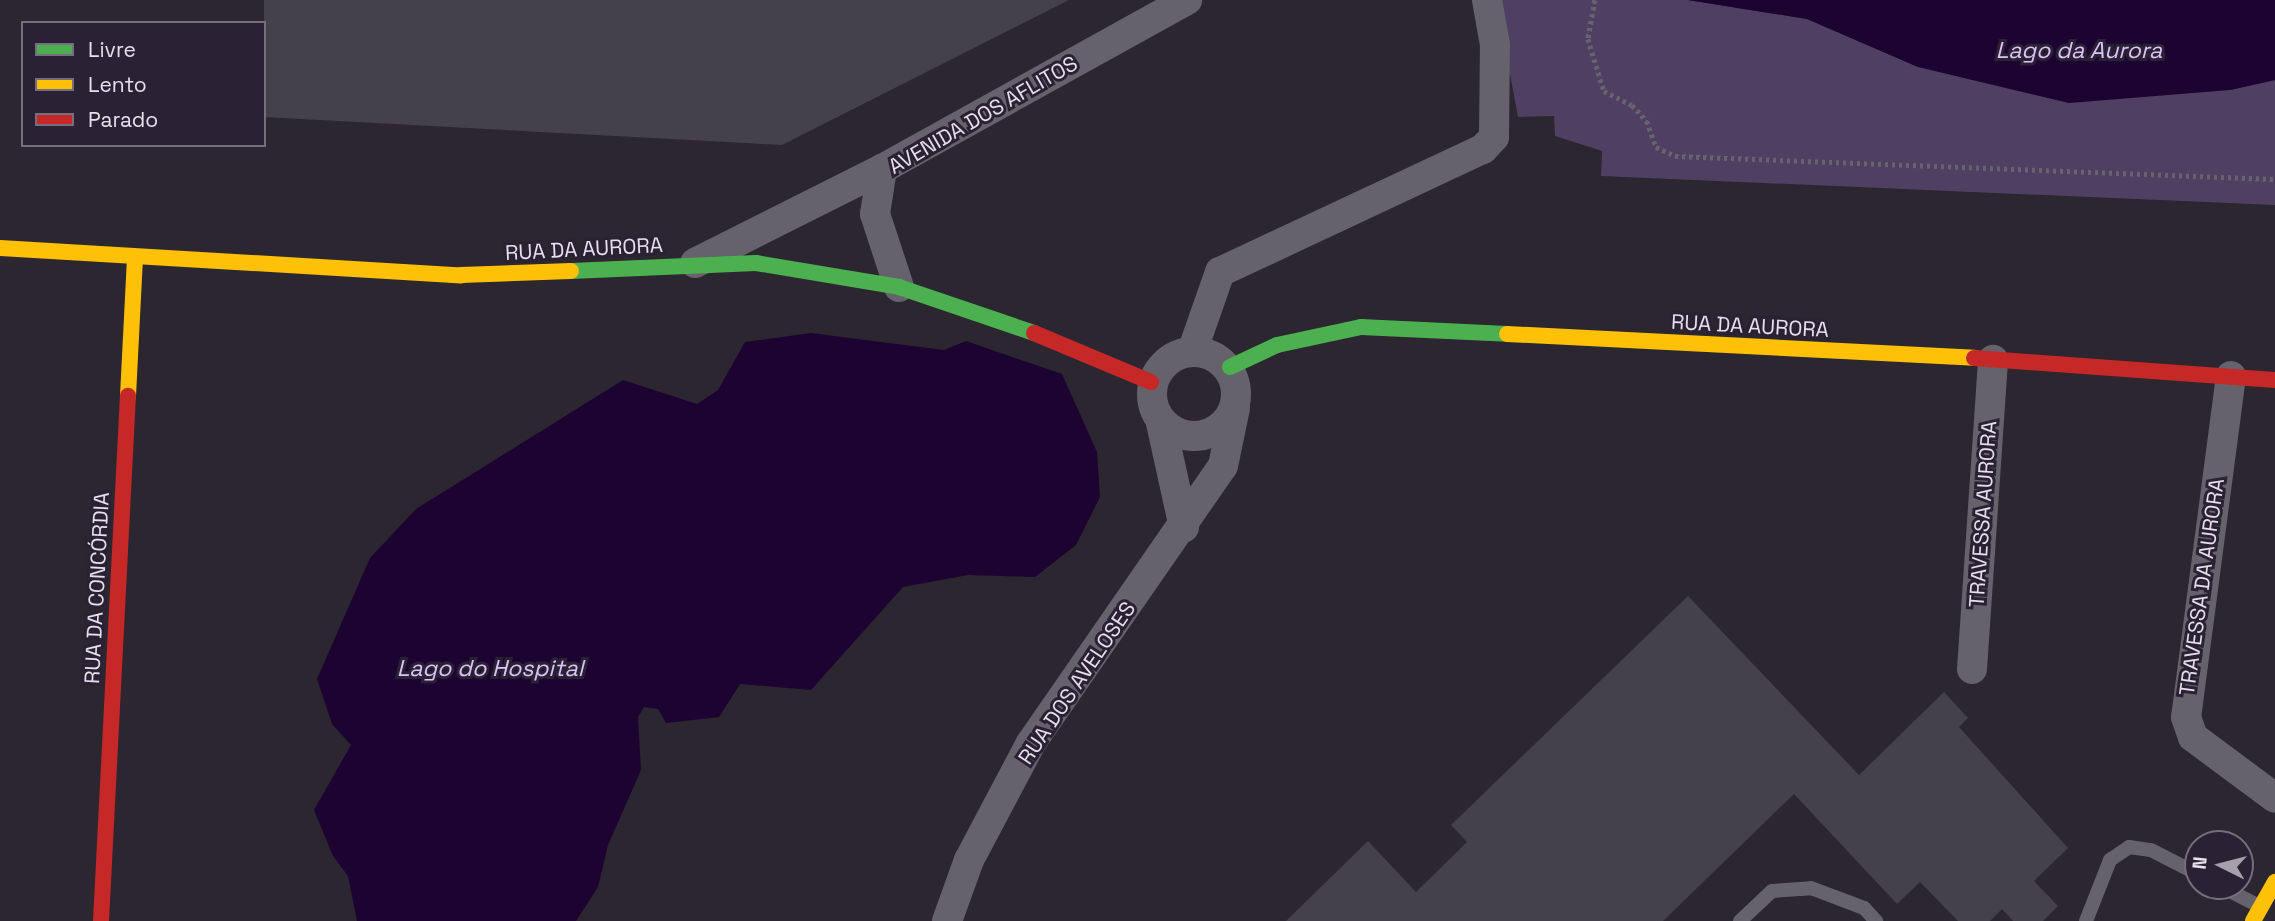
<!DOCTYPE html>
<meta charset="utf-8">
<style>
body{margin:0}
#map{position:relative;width:2275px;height:921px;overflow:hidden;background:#2b2630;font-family:"Space Grotesk",sans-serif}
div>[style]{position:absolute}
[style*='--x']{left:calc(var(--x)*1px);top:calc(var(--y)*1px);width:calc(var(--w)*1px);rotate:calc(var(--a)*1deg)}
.green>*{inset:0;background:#4f3f62}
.water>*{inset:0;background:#1d0331}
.building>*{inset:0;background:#45414b}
.path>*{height:4.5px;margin-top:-2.25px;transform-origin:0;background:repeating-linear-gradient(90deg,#66636c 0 3.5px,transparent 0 7px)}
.lane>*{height:14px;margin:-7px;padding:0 7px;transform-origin:7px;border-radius:7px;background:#66626c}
.street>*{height:30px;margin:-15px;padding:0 15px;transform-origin:15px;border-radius:15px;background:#66626c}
.street>.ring{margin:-15px;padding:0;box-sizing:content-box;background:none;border:30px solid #66626c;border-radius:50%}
.fast>*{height:16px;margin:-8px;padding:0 8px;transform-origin:8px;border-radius:8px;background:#4caf50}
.slow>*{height:16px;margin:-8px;padding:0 8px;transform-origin:8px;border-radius:8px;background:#ffc107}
.jam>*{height:16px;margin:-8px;padding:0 8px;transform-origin:8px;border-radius:8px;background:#c62828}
span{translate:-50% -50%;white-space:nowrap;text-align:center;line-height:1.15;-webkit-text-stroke:6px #2a2234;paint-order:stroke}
.street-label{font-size:21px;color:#e6e1ed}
.water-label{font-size:23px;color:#dac3f6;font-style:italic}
.legend{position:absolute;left:21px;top:21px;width:245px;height:126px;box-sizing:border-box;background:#2a2234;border:2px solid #756e7e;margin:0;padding:9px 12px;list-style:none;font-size:21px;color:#e6e1ed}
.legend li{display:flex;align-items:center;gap:14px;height:35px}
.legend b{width:35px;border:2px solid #756e7e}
.north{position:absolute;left:2184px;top:830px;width:70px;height:70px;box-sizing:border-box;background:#2a2234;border:2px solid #756e7e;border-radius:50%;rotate:276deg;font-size:19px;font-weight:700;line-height:28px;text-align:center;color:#e6e1ed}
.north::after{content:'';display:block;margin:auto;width:24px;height:32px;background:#a5a0ab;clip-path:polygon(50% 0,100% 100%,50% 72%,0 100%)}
</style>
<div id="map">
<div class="green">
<div style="clip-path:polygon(1496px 0,1688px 0,1807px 19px,1918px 67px,2230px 90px,2275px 80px,2275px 205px,1601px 176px,1602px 151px,1555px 136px,1554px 116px,1518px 117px)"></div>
</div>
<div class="water">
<div style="clip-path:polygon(1688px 0,2275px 0,2275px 80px,2230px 90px,2069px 103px,1918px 67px,1807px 19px)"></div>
<div style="clip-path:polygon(811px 333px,944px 350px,966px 341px,1062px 374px,1097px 452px,1100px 497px,1076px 545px,1035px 577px,968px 575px,903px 587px,811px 690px,740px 684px,719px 717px,666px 723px,658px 709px,644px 707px,638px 717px,641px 770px,608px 845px,598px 887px,576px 921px,357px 921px,348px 876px,333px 856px,314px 810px,351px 745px,332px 724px,317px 679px,370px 558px,416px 509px,623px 380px,697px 404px,718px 390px,745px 342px)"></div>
</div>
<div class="building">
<div style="clip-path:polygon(264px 0,1069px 0,782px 145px,264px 117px)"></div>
<div style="clip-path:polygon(1688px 596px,1859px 775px,1944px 692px,1968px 718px,1959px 727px,2068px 848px,2034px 881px,2058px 906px,2043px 921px,2013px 921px,2002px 909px,1990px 921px,1958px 921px,1920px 882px,1897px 904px,1794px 794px,1663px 921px,1286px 921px,1368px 841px,1416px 892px,1467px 842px,1451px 825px)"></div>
</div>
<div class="path">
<div style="--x:1595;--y:0;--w:40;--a:100"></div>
<div style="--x:1588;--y:39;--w:54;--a:72.9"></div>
<div style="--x:1604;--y:91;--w:31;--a:27"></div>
<div style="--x:1632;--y:105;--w:22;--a:47"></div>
<div style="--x:1647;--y:121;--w:28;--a:71"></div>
<div style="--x:1656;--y:147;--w:21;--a:25"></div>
<div style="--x:1675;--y:156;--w:600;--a:2.2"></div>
</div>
<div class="lane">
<div style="--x:2220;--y:886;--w:44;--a:27.1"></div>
<div style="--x:1740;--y:921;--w:44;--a:-43.2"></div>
<div style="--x:1772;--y:891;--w:39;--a:-4"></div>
<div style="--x:1811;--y:888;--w:57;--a:20.7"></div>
<div style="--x:1864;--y:908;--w:18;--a:47"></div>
<div style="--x:2086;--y:921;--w:66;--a:-68.5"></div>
<div style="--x:2110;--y:860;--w:23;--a:-34"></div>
<div style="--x:2129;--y:847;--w:22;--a:8"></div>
<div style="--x:2151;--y:850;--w:53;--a:27.1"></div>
</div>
<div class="street">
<div style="--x:695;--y:263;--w:209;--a:-26.7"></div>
<div style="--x:899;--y:287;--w:77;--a:-108.2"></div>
<div style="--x:875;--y:214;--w:46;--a:-81.2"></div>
<div style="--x:882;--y:169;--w:349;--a:-29"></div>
<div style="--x:1193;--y:349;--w:82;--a:-70.7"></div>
<div style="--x:1220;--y:272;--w:290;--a:-25.1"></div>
<div style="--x:1483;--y:149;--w:16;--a:-47"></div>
<div style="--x:1494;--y:137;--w:92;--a:-89.4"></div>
<div style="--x:1495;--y:45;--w:46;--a:-100.1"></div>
<div class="ring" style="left:1152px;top:352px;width:54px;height:54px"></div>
<div style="--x:2231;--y:376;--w:344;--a:97.5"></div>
<div style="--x:2186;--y:717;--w:21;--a:71"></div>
<div style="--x:2193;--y:737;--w:102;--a:36.6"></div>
<div style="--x:1161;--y:423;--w:107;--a:77.6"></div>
<div style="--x:1972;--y:669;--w:310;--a:-86.1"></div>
<div style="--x:947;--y:921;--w:65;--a:-70.2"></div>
<div style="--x:969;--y:860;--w:132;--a:-62.1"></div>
<div style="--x:1031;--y:743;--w:337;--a:-55.3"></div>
<div style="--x:1223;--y:466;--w:59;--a:-78.3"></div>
</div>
<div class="fast">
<div style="--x:571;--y:271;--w:185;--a:-2.5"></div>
<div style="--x:756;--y:263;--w:145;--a:9.5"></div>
<div style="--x:899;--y:287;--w:143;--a:18.8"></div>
<div style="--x:1230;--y:367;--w:52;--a:-25.1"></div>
<div style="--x:1277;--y:345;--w:86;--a:-12.1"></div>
<div style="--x:1361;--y:327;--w:146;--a:2.7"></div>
</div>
<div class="slow">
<div style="--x:0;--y:248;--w:462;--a:3.4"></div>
<div style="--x:461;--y:275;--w:110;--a:-2.1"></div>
<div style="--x:1507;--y:334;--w:468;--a:2.9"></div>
<div style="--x:128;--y:396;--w:139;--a:-87.1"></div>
<div style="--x:2253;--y:921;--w:45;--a:-60.6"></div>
</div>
<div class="jam">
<div style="--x:1034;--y:333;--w:127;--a:22.7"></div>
<div style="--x:1974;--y:358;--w:302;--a:4.2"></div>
<div style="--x:101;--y:921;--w:526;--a:-87.06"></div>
</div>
<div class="street-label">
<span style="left:983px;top:115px;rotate:-30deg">AVENIDA DOS AFLITOS</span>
<span style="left:584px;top:249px;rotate:-3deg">RUA DA AURORA</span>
<span style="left:1750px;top:326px;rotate:3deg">RUA DA AURORA</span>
<span style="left:1983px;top:514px;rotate:-86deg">TRAVESSA AURORA</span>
<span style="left:2202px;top:587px;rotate:-82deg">TRAVESSA DA AURORA</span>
<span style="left:97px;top:588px;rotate:-87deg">RUA DA CONCÓRDIA</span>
<span style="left:1077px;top:683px;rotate:-56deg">RUA DOS AVELOSES</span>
</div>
<div class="water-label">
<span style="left:2079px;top:50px">Lago da Aurora</span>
<span style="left:490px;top:668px">Lago do Hospital</span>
</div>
<ul class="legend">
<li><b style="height:9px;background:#4caf50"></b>Livre</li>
<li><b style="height:9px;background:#ffc107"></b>Lento</li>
<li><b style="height:9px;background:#c62828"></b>Parado</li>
</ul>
<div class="north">N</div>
</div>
